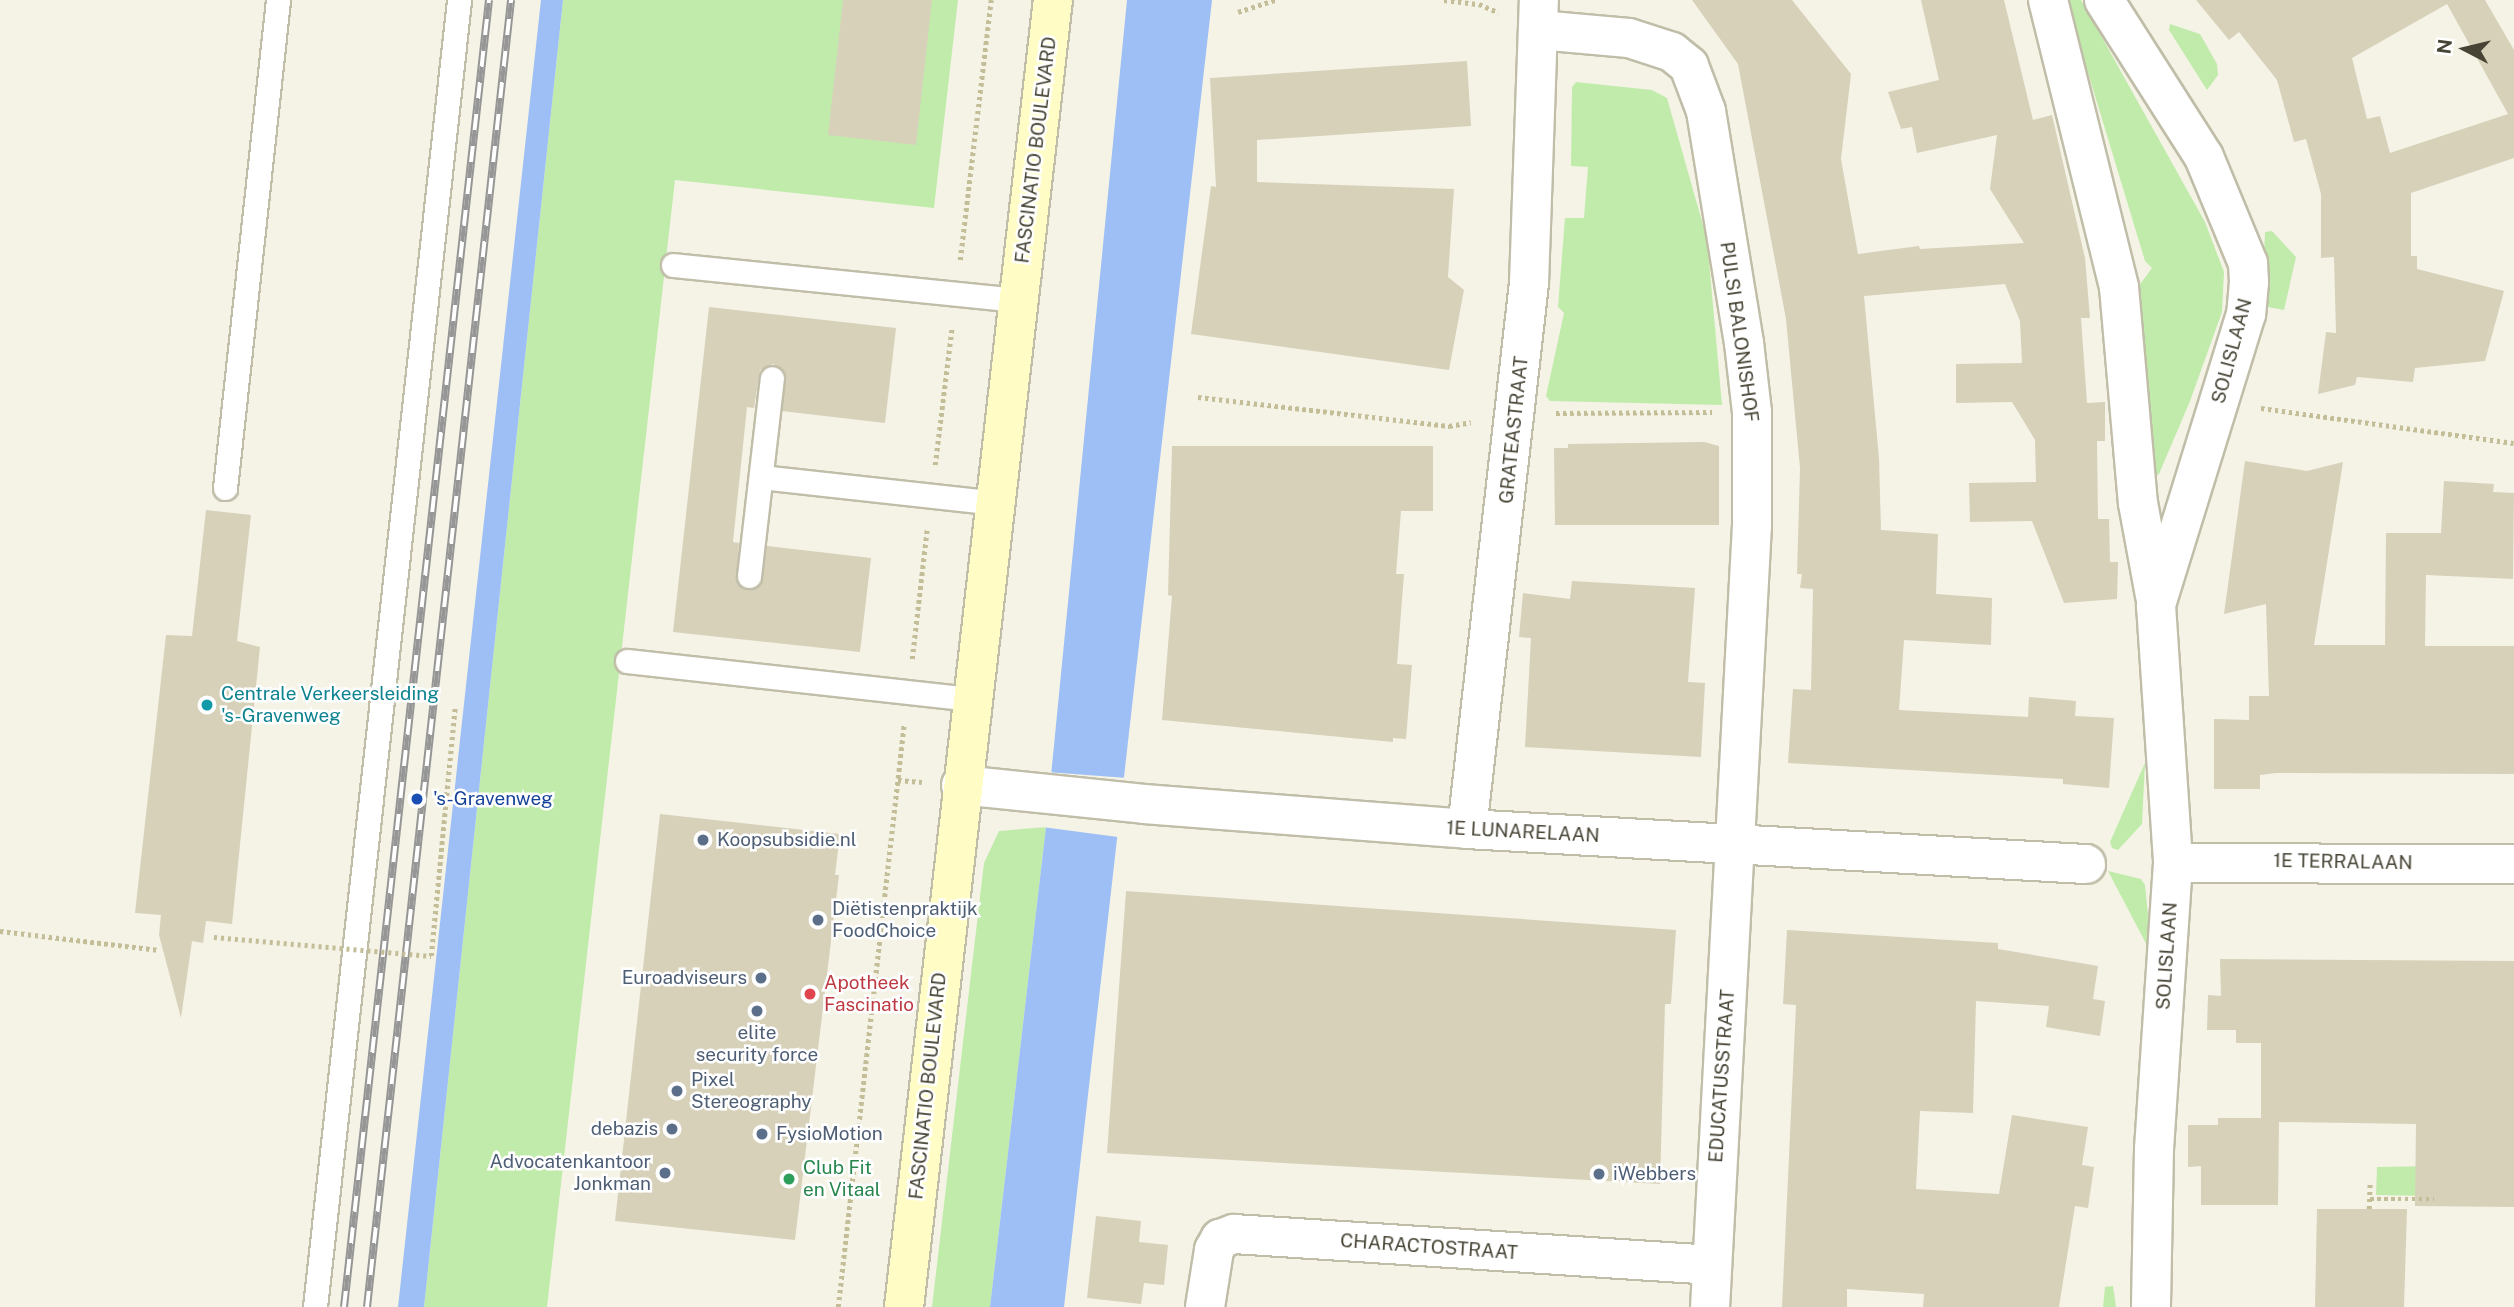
<!DOCTYPE html>
<meta charset="utf-8">
<style>
body{margin:0}
#map{position:relative;width:2514px;height:1307px;overflow:hidden;background:#f4f3e6;font-family:"Public Sans",sans-serif}
div>[style]{position:absolute}
[style*='--x']{left:calc(var(--x)*1px);top:calc(var(--y)*1px);width:calc(var(--w)*1px);rotate:calc(var(--a)*1deg)}
.green>*{inset:0;background:#c1ebab}
.water>*{inset:0;background:#9ebff5}
.pier>*{inset:0;background:#f4f3e6}
.building>*{inset:0;background:#d7d1ba}
.path>*{height:4.5px;margin-top:-2.25px;transform-origin:0;background:repeating-linear-gradient(90deg,#c3bd98 0 3.5px,transparent 0 7px)}
.roads{filter:drop-shadow(2px 0 #c0bda8) drop-shadow(-2px 0 #c0bda8) drop-shadow(0 2px #c0bda8) drop-shadow(0 -2px #c0bda8)}
.lane>*{height:23px;margin:-11.5px;padding:0 11.5px;transform-origin:11.5px;border-radius:11.5px;background:#fff}
.street>*{height:38px;margin:-19px;padding:0 19px;transform-origin:19px;border-radius:19px;background:#fff}
.secondary>*{height:38px;margin:-19px;padding:0 19px;transform-origin:19px;border-radius:19px;background:#fffdc5}
.rail>*{height:8px;margin-top:-4px;transform-origin:0;background:repeating-linear-gradient(90deg,#fff 0 16px,#969696 0 32px);box-sizing:border-box;border-block:2px solid #969696}
.path-bridge>*{height:4.5px;margin-top:-2.25px;transform-origin:0;background:repeating-linear-gradient(90deg,#c3bd98 0 3.5px,transparent 0 7px)}
.dots>*{width:19px;height:19px;translate:-50% -50%;box-sizing:border-box;border:4px solid #fff;border-radius:50%}
span{translate:-50% -50%;white-space:nowrap;text-align:center;line-height:1.15;-webkit-text-stroke:5px #fff;paint-order:stroke}
.street-label{font-size:19px;color:#474435}
.culture-label{font-size:19px;color:#0d838f}
.left{translate:0 -50%;text-align:left}
.transit-label{font-size:19px;color:#164399}
.service-label{font-size:19px;color:#4e5e75}
.right{translate:-100% -50%;text-align:right}
.health-label{font-size:19px;color:#be3a42}
.leisure-label{font-size:19px;color:#27864d}
.north{position:absolute;left:2430px;top:14px;width:70px;height:70px;-webkit-text-stroke:5px #fff;paint-order:stroke;rotate:277deg;font-size:19px;font-weight:700;line-height:28px;text-align:center;color:#474435}
.north::after{content:'';display:block;margin:auto;width:24px;height:32px;background:#474435;clip-path:polygon(50% 0,100% 100%,50% 72%,0 100%)}
</style>
<div id="map">
<div class="green">
<div style="clip-path:polygon(563px 0,958px 0,934px 208px,675px 180px,547px 1307px,424px 1307px)"></div>
<div style="clip-path:polygon(2066px 0,2081px 0,2205px 222px,2224px 272px,2222px 312px,2190px 401px,2159px 474px,2152px 478px,2137px 301px,2138px 287px,2152px 268px,2145px 261px)"></div>
<div style="clip-path:polygon(2170px 24px,2200px 34px,2217px 64px,2218px 75px,2207px 90px,2169px 30px)"></div>
<div style="clip-path:polygon(1576px 82px,1652px 90px,1667px 98px,1707px 239px,1722px 405px,1550px 401px,1546px 396px,1564px 313px,1558px 307px,1565px 218px,1584px 218px,1588px 167px,1571px 166px,1572px 87px)"></div>
<div style="clip-path:polygon(2272px 231px,2296px 257px,2284px 310px,2262px 306px,2265px 232px)"></div>
<div style="clip-path:polygon(2145px 763px,2142px 824px,2118px 850px,2112px 848px,2110px 842px)"></div>
<div style="clip-path:polygon(1046px 827px,990px 1307px,932px 1307px,984px 863px,999px 831px)"></div>
<div style="clip-path:polygon(2108px 871px,2141px 879px,2145px 885px,2152px 955px)"></div>
<div style="clip-path:polygon(2433px 1166px,2432px 1196px,2376px 1195px,2377px 1167px)"></div>
<div style="clip-path:polygon(2113px 1286px,2116px 1307px,2103px 1307px,2105px 1287px)"></div>
</div>
<div class="water">
<div style="clip-path:polygon(541px 0,563px 0,424px 1307px,398px 1307px)"></div>
<div style="clip-path:polygon(1127px 0,1212px 0,1064px 1307px,990px 1307px,1046px 827px)"></div>
</div>
<div class="pier">
<div style="clip-path:polygon(1047px 772px,1127px 778px,1118px 837px,1042px 827px)"></div>
</div>
<div class="building">
<div style="clip-path:polygon(843px 0,932px 0,916px 145px,828px 135px)"></div>
<div style="clip-path:polygon(1692px 0,1792px 0,1851px 74px,1841px 159px,1858px 254px,1919px 246px,1920px 249px,2024px 243px,1990px 189px,1997px 135px,1917px 153px,1912px 127px,1901px 129px,1888px 92px,1939px 80px,1921px 0,2004px 0,2033px 120px,2052px 115px,2085px 258px,2090px 318px,2081px 318px,2087px 403px,2105px 402px,2105px 441px,2097px 441px,2098px 519px,2109px 519px,2110px 562px,2118px 562px,2117px 599px,2064px 603px,2032px 521px,1970px 522px,1969px 483px,2036px 482px,2035px 440px,2012px 402px,1956px 403px,1956px 364px,2022px 363px,2020px 321px,2005px 284px,1864px 296px,1879px 458px,1881px 530px,1938px 534px,1936px 594px,1992px 598px,1991px 645px,1904px 640px,1899px 710px,2028px 717px,2029px 697px,2076px 701px,2075px 716px,2114px 718px,2109px 788px,2063px 784px,2063px 779px,1788px 763px,1793px 689px,1811px 690px,1813px 589px,1800px 588px,1802px 574px,1797px 574px,1800px 468px,1786px 319px,1738px 64px)"></div>
<div style="clip-path:polygon(evenodd,2196px 0,2485px 0,2514px 50px,2514px 158px,2411px 193px,2411px 256px,2417px 256px,2417px 269px,2504px 291px,2485px 361px,2415px 368px,2413px 382px,2357px 377px,2355px 385px,2318px 394px,2326px 332px,2336px 333px,2334px 257px,2321px 258px,2321px 194px,2306px 139px,2294px 142px,2277px 80px,2239px 32px,2229px 40px,2196px 0,2447px 4px,2508px 114px,2390px 153px,2380px 116px,2367px 119px,2352px 58px,2447px 4px)"></div>
<div style="clip-path:polygon(1467px 61px,1471px 126px,1257px 140px,1257px 182px,1454px 189px,1448px 277px,1464px 290px,1449px 370px,1191px 334px,1211px 186px,1216px 187px,1210px 78px)"></div>
<div style="clip-path:polygon(709px 307px,896px 328px,885px 423px,782px 411px,785px 373px,773px 364px,760px 370px,754px 408px,747px 407px,733px 542px,739px 543px,737px 582px,748px 590px,760px 585px,767px 546px,871px 558px,860px 652px,673px 632px)"></div>
<div style="clip-path:polygon(1704px 442px,1719px 446px,1719px 525px,1555px 525px,1554px 448px,1568px 448px,1568px 444px)"></div>
<div style="clip-path:polygon(1172px 446px,1433px 446px,1433px 511px,1401px 511px,1396px 574px,1404px 574px,1397px 664px,1412px 665px,1406px 739px,1393px 738px,1393px 742px,1162px 720px,1172px 596px,1168px 595px)"></div>
<div style="clip-path:polygon(2245px 461px,2307px 471px,2343px 462px,2314px 645px,2385px 645px,2386px 533px,2441px 533px,2444px 481px,2494px 484px,2493px 492px,2514px 493px,2513px 579px,2426px 575px,2425px 646px,2514px 646px,2514px 774px,2276px 773px,2260px 775px,2260px 789px,2214px 789px,2214px 719px,2249px 720px,2249px 696px,2269px 696px,2266px 604px,2224px 614px)"></div>
<div style="clip-path:polygon(206px 510px,251px 515px,237px 641px,260px 647px,232px 924px,206px 921px,203px 943px,192px 941px,181px 1018px,159px 935px,161px 915px,135px 913px,166px 635px,192px 636px)"></div>
<div style="clip-path:polygon(1572px 581px,1695px 588px,1688px 682px,1705px 683px,1701px 757px,1525px 747px,1531px 638px,1519px 637px,1523px 593px,1570px 599px)"></div>
<div style="clip-path:polygon(660px 814px,840px 834px,835px 875px,839px 875px,795px 1240px,615px 1221px)"></div>
<div style="clip-path:polygon(1126px 891px,1676px 930px,1671px 1004px,1665px 1004px,1660px 1184px,1107px 1153px)"></div>
<div style="clip-path:polygon(1787px 930px,1998px 943px,1998px 949px,2098px 966px,2093px 999px,2105px 1001px,2100px 1036px,2046px 1027px,2049px 1006px,1976px 1001px,1973px 1113px,1920px 1111px,1916px 1189px,1999px 1194px,2012px 1115px,2088px 1127px,2082px 1165px,2094px 1167px,2088px 1208px,2075px 1206px,2059px 1307px,1923px 1307px,1924px 1294px,1847px 1289px,1847px 1307px,1782px 1307px,1796px 1005px,1783px 1004px)"></div>
<div style="clip-path:polygon(2220px 959px,2514px 961px,2514px 1207px,2415px 1206px,2416px 1124px,2279px 1122px,2278px 1205px,2201px 1205px,2201px 1166px,2188px 1167px,2188px 1125px,2218px 1125px,2218px 1118px,2261px 1118px,2261px 1043px,2236px 1043px,2236px 1030px,2207px 1030px,2208px 995px,2221px 996px)"></div>
<div style="clip-path:polygon(2317px 1209px,2407px 1209px,2404px 1307px,2315px 1307px)"></div>
<div style="clip-path:polygon(1096px 1216px,1141px 1221px,1139px 1242px,1168px 1245px,1164px 1285px,1144px 1283px,1141px 1304px,1087px 1298px)"></div>
</div>
<div class="path">
<div style="--x:1444;--y:0;--w:35;--a:7"></div>
<div style="--x:1479;--y:4;--w:21;--a:23"></div>
<div style="--x:1238;--y:12;--w:39;--a:-18"></div>
<div style="--x:960;--y:260;--w:262;--a:-83.2"></div>
<div style="--x:1198;--y:397;--w:253;--a:6.6"></div>
<div style="--x:1449;--y:426;--w:22;--a:-10"></div>
<div style="--x:2261;--y:408;--w:255;--a:7.9"></div>
<div style="--x:1556;--y:413;--w:156;--a:-0.4"></div>
<div style="--x:935;--y:465;--w:139;--a:-83"></div>
<div style="--x:912;--y:659;--w:131;--a:-83.4"></div>
<div style="--x:898;--y:780;--w:24;--a:5"></div>
<div style="--x:0;--y:931;--w:160;--a:6.8"></div>
<div style="--x:431;--y:956;--w:249;--a:-84.5"></div>
<div style="--x:2370;--y:1199;--w:64;--a:0"></div>
<div style="--x:2369;--y:1209;--w:25;--a:-88"></div>
<div style="--x:838;--y:1307;--w:587;--a:-83.54"></div>
</div>
<div class="roads">
<div class="lane">
<div style="--x:673;--y:265;--w:347;--a:5.8"></div>
<div style="--x:761;--y:477;--w:235;--a:6.3"></div>
<div style="--x:225;--y:488;--w:491;--a:-83.8"></div>
<div style="--x:749;--y:576;--w:199;--a:-83.4"></div>
<div style="--x:627;--y:661;--w:347;--a:6.3"></div>
<div style="--x:315;--y:1307;--w:1315;--a:-83.71"></div>
</div>
<div class="street">
<div style="--x:2048;--y:0;--w:296;--a:76.1"></div>
<div style="--x:2119;--y:287;--w:217;--a:85"></div>
<div style="--x:2138;--y:503;--w:95;--a:79.6"></div>
<div style="--x:2104;--y:0;--w:186;--a:57.5"></div>
<div style="--x:2204;--y:157;--w:115;--a:67.5"></div>
<div style="--x:2248;--y:263;--w:19;--a:87"></div>
<div style="--x:2249;--y:282;--w:32;--a:95"></div>
<div style="--x:2246;--y:314;--w:305;--a:107.2"></div>
<div style="--x:2156;--y:605;--w:259;--a:86.2"></div>
<div style="--x:2173;--y:863;--w:287;--a:93.8"></div>
<div style="--x:2154;--y:1149;--w:158;--a:91.1"></div>
<div style="--x:1539;--y:30;--w:90;--a:5.1"></div>
<div style="--x:1629;--y:38;--w:45;--a:18"></div>
<div style="--x:1672;--y:52;--w:22;--a:39"></div>
<div style="--x:1689;--y:66;--w:48;--a:69.3"></div>
<div style="--x:1706;--y:111;--w:235;--a:80.7"></div>
<div style="--x:1744;--y:343;--w:69;--a:83.4"></div>
<div style="--x:1752;--y:412;--w:113;--a:90"></div>
<div style="--x:1752;--y:525;--w:783;--a:93.07"></div>
<div style="--x:961;--y:785;--w:184;--a:5.9"></div>
<div style="--x:1144;--y:804;--w:324;--a:4.4"></div>
<div style="--x:1467;--y:829;--w:620;--a:3.24"></div>
<div style="--x:1467;--y:829;--w:550;--a:-83.52"></div>
<div style="--x:1529;--y:283;--w:283;--a:-88"></div>
<div style="--x:2173;--y:863;--w:341;--a:0.2"></div>
<div style="--x:1205;--y:1307;--w:58;--a:-81"></div>
<div style="--x:1214;--y:1250;--w:13;--a:-61"></div>
<div style="--x:1220;--y:1239;--w:15;--a:-20"></div>
<div style="--x:1234;--y:1234;--w:476;--a:3.7"></div>
</div>
<div class="secondary">
<div style="--x:904;--y:1307;--w:1315;--a:-83.5"></div>
</div>
</div>
<div class="rail">
<div style="--x:344;--y:1307;--w:1315;--a:-83.67"></div>
<div style="--x:367;--y:1307;--w:1315;--a:-83.71"></div>
</div>
<div class="path-bridge">
<div style="--x:214;--y:937;--w:218;--a:5"></div>
</div>
<div class="dots">
<div style="left:207px;top:705px;background:#0f9aa8"></div>
<div style="left:417px;top:799px;background:#1a4fb4"></div>
<div style="left:703px;top:840px;background:#5c6f8a"></div>
<div style="left:818px;top:920px;background:#5c6f8a"></div>
<div style="left:761px;top:978px;background:#5c6f8a"></div>
<div style="left:810px;top:994px;background:#e0444e"></div>
<div style="left:757px;top:1011px;background:#5c6f8a"></div>
<div style="left:677px;top:1091px;background:#5c6f8a"></div>
<div style="left:672px;top:1129px;background:#5c6f8a"></div>
<div style="left:762px;top:1134px;background:#5c6f8a"></div>
<div style="left:665px;top:1173px;background:#5c6f8a"></div>
<div style="left:1599px;top:1174px;background:#5c6f8a"></div>
<div style="left:789px;top:1179px;background:#2e9e5b"></div>
</div>
<div class="street-label">
<span style="left:1036px;top:150px;rotate:-83deg">FASCINATIO BOULEVARD</span>
<span style="left:1739px;top:332px;rotate:82deg">PULSI BALONISHOF</span>
<span style="left:2232px;top:351px;rotate:-75deg">SOLISLAAN</span>
<span style="left:1514px;top:430px;rotate:-84deg">GRATEASTRAAT</span>
<span style="left:1523px;top:832px;rotate:3deg">1E LUNARELAAN</span>
<span style="left:2343px;top:862px;rotate:1deg">1E TERRALAAN</span>
<span style="left:2167px;top:956px;rotate:-86deg">SOLISLAAN</span>
<span style="left:1722px;top:1076px;rotate:-86deg">EDUCATUSSTRAAT</span>
<span style="left:928px;top:1086px;rotate:-84deg">FASCINATIO BOULEVARD</span>
<span style="left:1429px;top:1247px;rotate:4deg">CHARACTOSTRAAT</span>
</div>
<div class="culture-label">
<span class="left" style="left:221px;top:705px">Centrale Verkeersleiding<br>'s-Gravenweg</span>
</div>
<div class="transit-label">
<span class="left" style="left:433px;top:799px">'s-Gravenweg</span>
</div>
<div class="service-label">
<span class="left" style="left:717px;top:840px">Koopsubsidie.nl</span>
<span class="left" style="left:832px;top:920px">Diëtistenpraktijk<br>FoodChoice</span>
<span class="right" style="left:747px;top:978px">Euroadviseurs</span>
<span style="left:757px;top:1044px">elite<br>security force</span>
<span class="left" style="left:691px;top:1091px">Pixel<br>Stereography</span>
<span class="right" style="left:658px;top:1129px">debazis</span>
<span class="left" style="left:776px;top:1134px">FysioMotion</span>
<span class="right" style="left:651px;top:1173px">Advocatenkantoor<br>Jonkman</span>
<span class="left" style="left:1613px;top:1174px">iWebbers</span>
</div>
<div class="health-label">
<span class="left" style="left:824px;top:994px">Apotheek<br>Fascinatio</span>
</div>
<div class="leisure-label">
<span class="left" style="left:803px;top:1179px">Club Fit<br>en Vitaal</span>
</div>
<div class="north">N</div>
</div>
